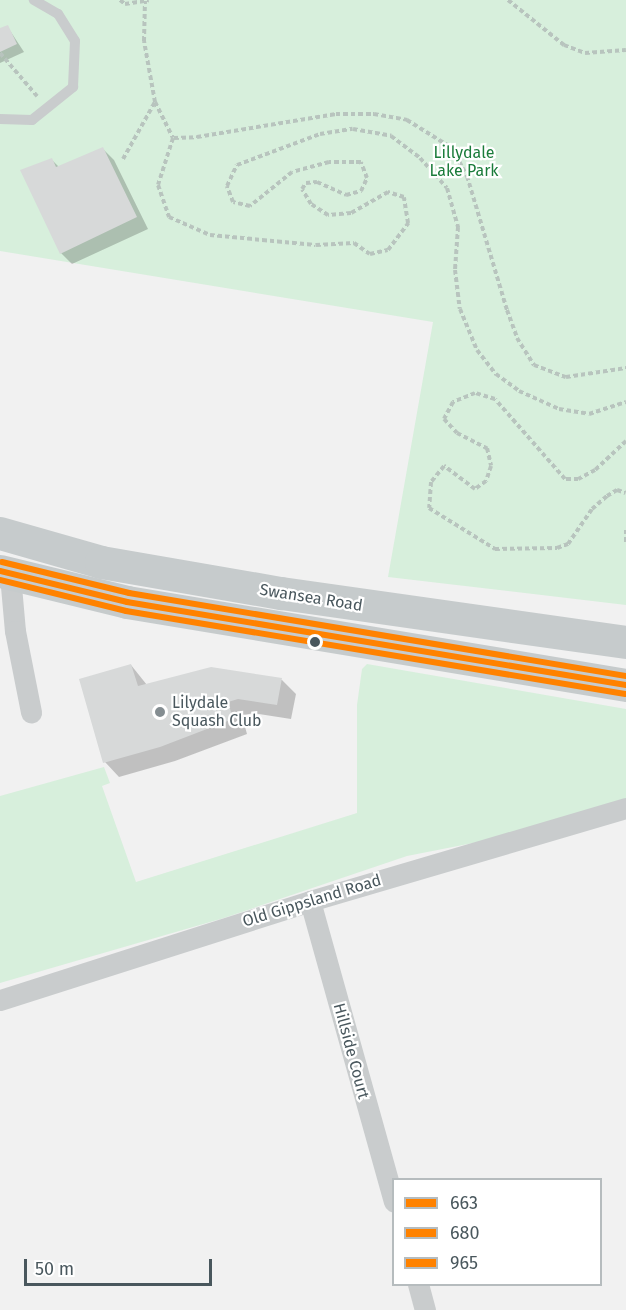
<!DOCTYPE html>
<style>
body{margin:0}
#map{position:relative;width:626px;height:1310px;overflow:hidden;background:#f1f1f1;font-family:"Fira Sans",sans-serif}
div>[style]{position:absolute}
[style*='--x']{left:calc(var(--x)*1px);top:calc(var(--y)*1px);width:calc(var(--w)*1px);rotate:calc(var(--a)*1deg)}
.green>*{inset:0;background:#d7efdc}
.shadow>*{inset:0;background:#0003}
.building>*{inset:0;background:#d7d9d9}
.path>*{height:4px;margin-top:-2px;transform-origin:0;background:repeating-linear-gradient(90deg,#b8c4be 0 4.5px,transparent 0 7.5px)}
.service>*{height:10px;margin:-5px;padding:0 5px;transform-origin:5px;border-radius:5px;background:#c9cccd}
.minor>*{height:21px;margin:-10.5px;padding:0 10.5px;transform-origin:10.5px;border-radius:10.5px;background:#c9cccd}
.primary>*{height:33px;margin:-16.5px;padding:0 16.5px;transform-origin:16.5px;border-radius:16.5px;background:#c6cbcc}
.bus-1>*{height:6px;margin:-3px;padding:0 3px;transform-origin:3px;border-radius:3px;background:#ff8200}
.bus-2>*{height:6px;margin:-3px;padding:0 3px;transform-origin:3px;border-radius:3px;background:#ff8200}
.bus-3>*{height:6px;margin:-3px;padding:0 3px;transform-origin:3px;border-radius:3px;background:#ff8200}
.dots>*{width:16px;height:16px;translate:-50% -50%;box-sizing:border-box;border:3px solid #fff;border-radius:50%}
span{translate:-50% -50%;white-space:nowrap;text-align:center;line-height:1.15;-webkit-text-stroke:4.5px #fff;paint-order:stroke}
.park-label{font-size:16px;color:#1b7c3b}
.street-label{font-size:16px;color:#49575d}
.poi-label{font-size:16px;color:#49575d}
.left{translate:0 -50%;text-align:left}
.legend{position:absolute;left:392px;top:1178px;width:210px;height:108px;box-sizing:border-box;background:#fff;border:2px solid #b6bcbe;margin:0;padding:8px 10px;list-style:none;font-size:18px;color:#49575d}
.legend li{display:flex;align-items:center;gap:12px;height:30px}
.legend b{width:30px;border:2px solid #b6bcbe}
.scale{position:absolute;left:24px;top:1259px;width:188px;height:27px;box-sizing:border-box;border:3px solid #49575d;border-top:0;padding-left:8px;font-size:18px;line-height:21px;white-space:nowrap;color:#49575d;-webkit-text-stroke:4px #fff;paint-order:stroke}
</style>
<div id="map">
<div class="green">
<div style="clip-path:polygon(0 0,626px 0,626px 605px,388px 577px,433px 322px,0 251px)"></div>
<div style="clip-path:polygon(367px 664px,626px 709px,626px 807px,550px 828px,407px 856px,224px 918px,0 983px,0 796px,104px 767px,110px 783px,102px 786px,136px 882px,357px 813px,357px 705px,362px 669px)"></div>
</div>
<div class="shadow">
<div style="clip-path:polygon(7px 26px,24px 52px,0 63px,0 30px)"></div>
<div style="clip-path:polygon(103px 149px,114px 160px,148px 229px,72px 264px,61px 253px,52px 160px,59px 167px)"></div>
<div style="clip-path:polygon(131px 665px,147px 685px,282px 680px,296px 694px,291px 719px,253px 713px,242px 716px,247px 734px,175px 761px,119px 777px,105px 762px)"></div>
</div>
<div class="building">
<div style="clip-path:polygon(8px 25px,17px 44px,0 52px,0 28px)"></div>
<div style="clip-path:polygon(103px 147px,137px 217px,60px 254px,20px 170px,52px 158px,56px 167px)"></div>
<div style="clip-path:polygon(131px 664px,138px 686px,211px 667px,282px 678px,277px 705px,238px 699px,228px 702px,233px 719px,160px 747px,103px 763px,79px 679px)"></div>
</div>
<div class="path">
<div style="--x:120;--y:0;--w:6;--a:39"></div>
<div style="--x:125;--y:4;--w:24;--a:-9"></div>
<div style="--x:508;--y:0;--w:72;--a:38.8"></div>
<div style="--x:564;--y:45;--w:22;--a:21"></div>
<div style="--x:585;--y:53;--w:41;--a:-4.2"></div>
<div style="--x:0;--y:53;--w:57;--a:49.3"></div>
<div style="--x:155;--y:102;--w:40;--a:63.4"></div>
<div style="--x:173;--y:138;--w:49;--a:107.7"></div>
<div style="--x:158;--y:185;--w:34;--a:71"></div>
<div style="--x:169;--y:217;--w:45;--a:23.7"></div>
<div style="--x:210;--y:235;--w:106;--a:5.4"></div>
<div style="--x:316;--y:245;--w:38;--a:-3"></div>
<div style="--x:354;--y:243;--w:19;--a:35"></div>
<div style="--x:370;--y:254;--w:18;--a:-13"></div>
<div style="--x:388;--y:250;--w:34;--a:-53"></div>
<div style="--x:408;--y:223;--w:26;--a:-99"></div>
<div style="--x:404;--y:197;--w:17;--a:-163"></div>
<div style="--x:388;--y:192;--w:43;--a:150.4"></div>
<div style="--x:351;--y:213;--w:23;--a:175"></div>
<div style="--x:328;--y:215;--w:20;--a:-147"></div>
<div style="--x:311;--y:204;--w:17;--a:-121"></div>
<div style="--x:302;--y:189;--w:7;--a:-56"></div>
<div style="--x:306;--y:183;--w:11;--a:-5"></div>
<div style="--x:317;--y:182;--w:32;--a:24"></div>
<div style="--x:346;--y:195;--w:16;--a:-15"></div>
<div style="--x:361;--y:191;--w:14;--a:-65"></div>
<div style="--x:367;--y:178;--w:17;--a:-111"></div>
<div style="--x:361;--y:162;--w:32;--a:180"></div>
<div style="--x:329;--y:162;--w:38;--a:165"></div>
<div style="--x:292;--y:172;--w:54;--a:141"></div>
<div style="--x:250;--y:206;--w:17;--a:-167"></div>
<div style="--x:233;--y:202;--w:17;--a:-111"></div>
<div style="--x:227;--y:186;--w:23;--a:-65"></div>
<div style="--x:237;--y:165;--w:89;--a:-20.5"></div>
<div style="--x:320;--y:134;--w:33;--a:-9"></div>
<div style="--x:353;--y:129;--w:39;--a:10"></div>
<div style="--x:391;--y:136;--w:36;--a:37"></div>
<div style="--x:420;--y:158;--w:40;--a:48"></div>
<div style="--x:447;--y:188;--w:41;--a:74.2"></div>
<div style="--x:458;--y:227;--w:43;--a:94"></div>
<div style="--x:455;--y:270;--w:39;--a:83"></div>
<div style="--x:460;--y:309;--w:44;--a:67.5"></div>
<div style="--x:477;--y:350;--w:31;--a:52"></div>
<div style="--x:496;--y:374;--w:29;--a:36"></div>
<div style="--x:519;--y:391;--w:44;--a:24.2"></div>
<div style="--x:559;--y:409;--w:30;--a:9"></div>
<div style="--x:589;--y:414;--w:39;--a:-18"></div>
<div style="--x:174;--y:138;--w:23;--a:-2"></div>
<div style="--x:197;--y:137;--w:141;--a:-9.4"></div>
<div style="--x:336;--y:114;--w:38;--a:0"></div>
<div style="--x:374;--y:114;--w:34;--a:10"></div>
<div style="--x:407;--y:120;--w:53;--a:31.9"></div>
<div style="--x:452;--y:148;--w:32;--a:62"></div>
<div style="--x:467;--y:176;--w:140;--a:73.4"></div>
<div style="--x:507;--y:310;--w:30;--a:70"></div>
<div style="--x:517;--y:338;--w:32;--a:58"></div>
<div style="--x:534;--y:365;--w:34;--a:21"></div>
<div style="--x:566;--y:377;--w:61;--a:-8.5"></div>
<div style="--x:123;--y:159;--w:65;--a:-60.7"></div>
<div style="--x:155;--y:102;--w:62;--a:-100.2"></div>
<div style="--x:144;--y:41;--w:40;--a:-88.6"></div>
<div style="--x:626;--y:441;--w:42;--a:136.9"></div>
<div style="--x:595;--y:470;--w:19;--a:152"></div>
<div style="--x:578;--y:479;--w:13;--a:180"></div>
<div style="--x:565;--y:479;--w:106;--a:-131.2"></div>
<div style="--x:495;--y:399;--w:21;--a:-163"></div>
<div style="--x:475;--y:393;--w:24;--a:158"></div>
<div style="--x:453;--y:402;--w:19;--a:118"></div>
<div style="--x:444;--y:419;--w:19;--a:47"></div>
<div style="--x:457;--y:433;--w:34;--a:27"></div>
<div style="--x:487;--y:448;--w:18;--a:77"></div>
<div style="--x:491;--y:466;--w:16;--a:108"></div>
<div style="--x:486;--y:481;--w:14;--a:144"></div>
<div style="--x:475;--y:489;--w:39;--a:-143"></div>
<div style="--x:444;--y:466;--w:21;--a:129"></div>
<div style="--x:431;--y:482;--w:26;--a:94"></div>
<div style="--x:429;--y:508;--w:78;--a:31.8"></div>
<div style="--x:495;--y:549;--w:62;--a:-0.9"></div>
<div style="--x:557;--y:548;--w:12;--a:-20"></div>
<div style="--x:568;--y:544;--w:42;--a:-55.6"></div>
<div style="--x:592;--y:509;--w:20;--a:-41"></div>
<div style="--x:607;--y:496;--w:12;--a:-31"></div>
<div style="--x:617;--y:490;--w:9;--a:18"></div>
<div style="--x:626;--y:530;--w:15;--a:90"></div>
</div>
<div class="service">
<div style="--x:0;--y:119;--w:32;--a:2"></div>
<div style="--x:32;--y:120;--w:53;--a:-38.8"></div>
<div style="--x:73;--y:87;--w:46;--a:-87.5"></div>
<div style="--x:75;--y:41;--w:32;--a:-122"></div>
<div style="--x:58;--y:14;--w:28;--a:-150"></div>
</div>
<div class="minor">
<div style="--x:10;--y:575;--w:56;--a:84.9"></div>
<div style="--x:15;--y:631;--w:83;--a:78.8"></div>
<div style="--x:310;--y:901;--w:312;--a:74.4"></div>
<div style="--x:0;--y:1000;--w:325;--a:-17.7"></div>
<div style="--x:310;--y:901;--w:329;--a:-16.4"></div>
<div style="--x:418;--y:1284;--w:27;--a:75"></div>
</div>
<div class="primary">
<div style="--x:0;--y:533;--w:105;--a:16"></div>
<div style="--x:101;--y:562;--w:183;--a:9.8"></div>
<div style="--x:281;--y:593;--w:348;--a:8.1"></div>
<div style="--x:0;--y:571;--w:131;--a:13.7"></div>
<div style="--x:127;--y:602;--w:506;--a:9.44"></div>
</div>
<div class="bus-1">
<div style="--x:0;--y:571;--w:131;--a:13.7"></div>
<div style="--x:127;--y:602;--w:506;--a:9.44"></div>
</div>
<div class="bus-2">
<div style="--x:0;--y:580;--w:130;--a:13.8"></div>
<div style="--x:126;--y:611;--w:506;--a:9.44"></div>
</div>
<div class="bus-3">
<div style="--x:2;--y:562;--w:131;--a:13.7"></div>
<div style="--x:129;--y:593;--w:504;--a:9.48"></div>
</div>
<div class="dots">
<div style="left:315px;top:642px;background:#49575d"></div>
<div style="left:160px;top:712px;background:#848d91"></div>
</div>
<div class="park-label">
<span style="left:464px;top:162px">Lillydale<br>Lake Park</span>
</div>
<div class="street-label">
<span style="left:311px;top:598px;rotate:9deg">Swansea Road</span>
<span style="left:312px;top:901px;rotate:-17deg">Old Gippsland Road</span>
<span style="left:351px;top:1051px;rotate:75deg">Hillside Court</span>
</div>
<div class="poi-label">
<span class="left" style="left:172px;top:712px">Lilydale<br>Squash Club</span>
</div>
<ul class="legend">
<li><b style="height:8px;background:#ff8200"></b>663</li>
<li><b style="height:8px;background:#ff8200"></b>680</li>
<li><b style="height:8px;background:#ff8200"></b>965</li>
</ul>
<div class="scale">50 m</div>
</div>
